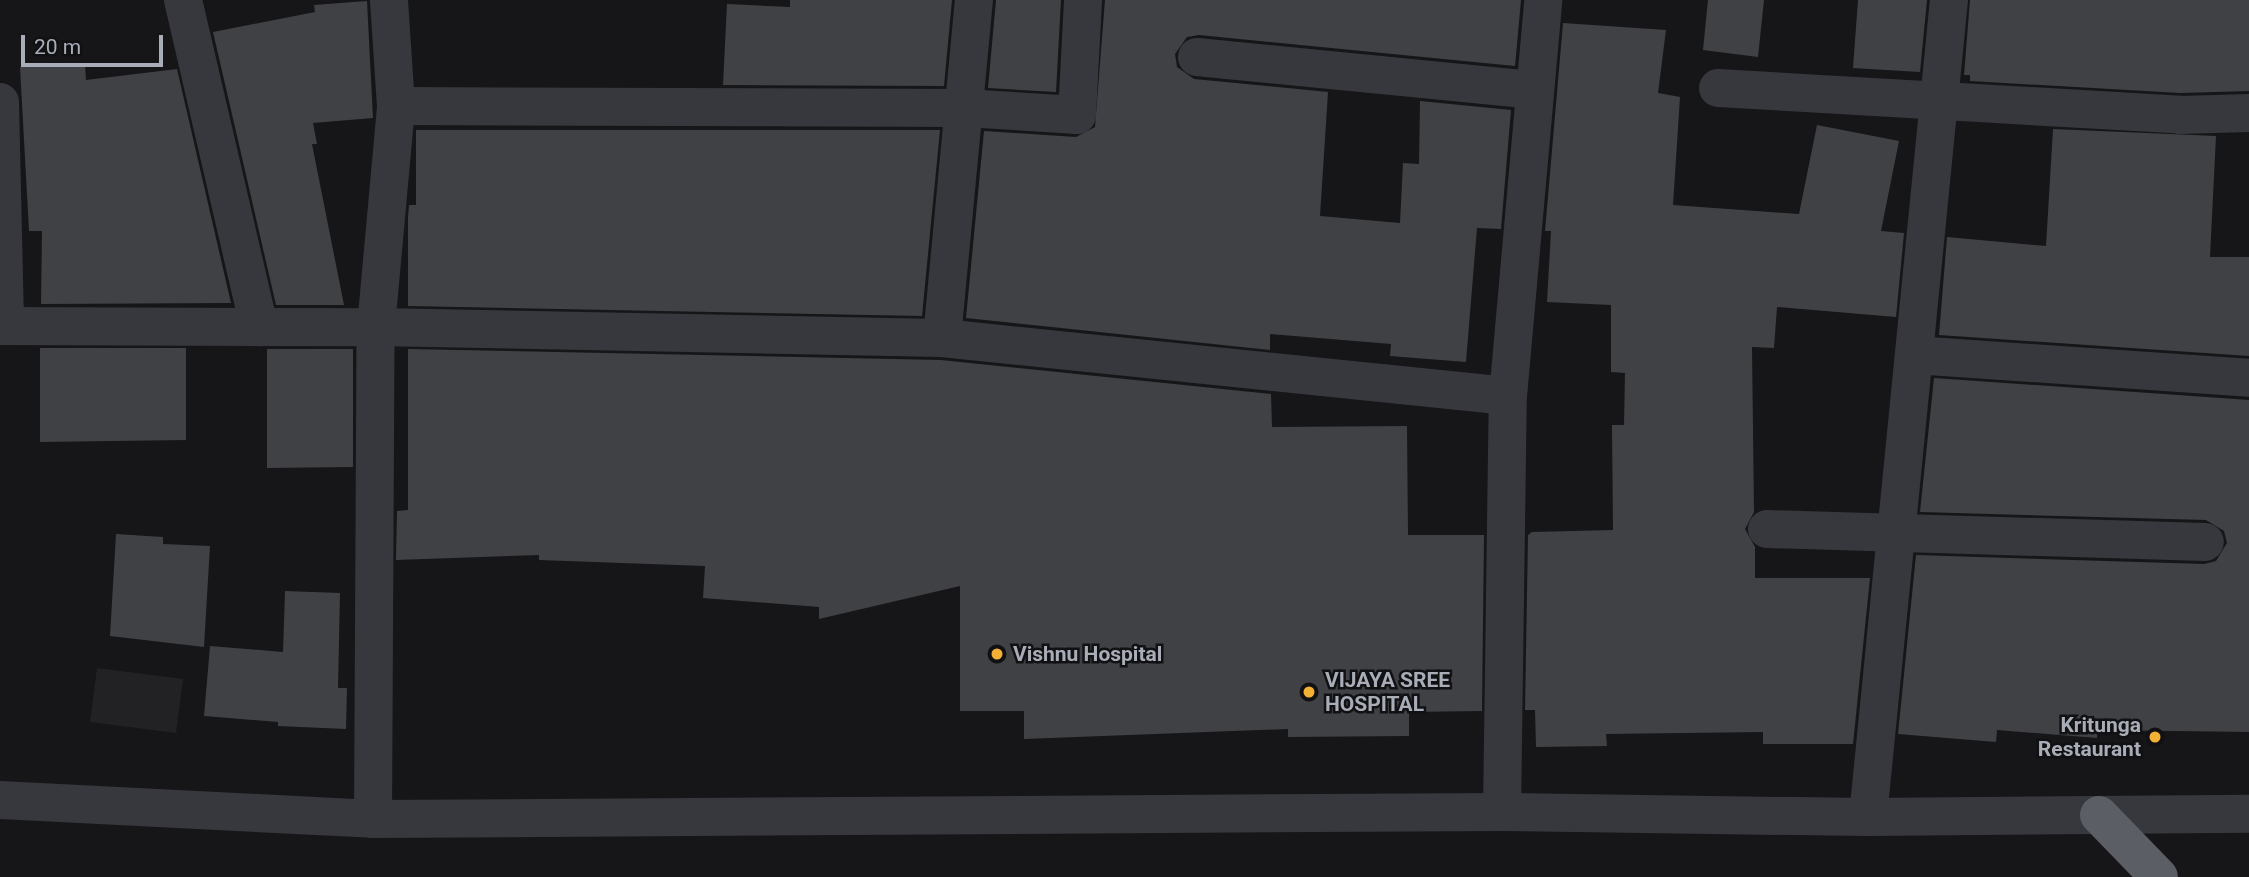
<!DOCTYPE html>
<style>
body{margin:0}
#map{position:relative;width:2249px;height:877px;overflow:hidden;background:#161618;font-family:Roboto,sans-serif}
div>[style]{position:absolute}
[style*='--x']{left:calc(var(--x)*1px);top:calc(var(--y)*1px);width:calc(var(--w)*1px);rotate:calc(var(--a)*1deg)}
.built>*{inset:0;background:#222225}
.building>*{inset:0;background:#404145}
.minor>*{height:38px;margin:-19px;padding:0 19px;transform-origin:19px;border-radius:19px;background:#37383d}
.tertiary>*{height:38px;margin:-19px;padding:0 19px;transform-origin:19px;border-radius:19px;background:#37383d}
.trunk>*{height:38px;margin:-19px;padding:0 19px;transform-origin:19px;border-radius:19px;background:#5b5e65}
.dots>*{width:19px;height:19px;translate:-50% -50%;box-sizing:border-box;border:4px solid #111113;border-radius:50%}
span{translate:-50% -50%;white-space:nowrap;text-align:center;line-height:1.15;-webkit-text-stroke:5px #111113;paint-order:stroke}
.poi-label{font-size:21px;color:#a8adb8;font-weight:700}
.left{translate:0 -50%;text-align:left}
.right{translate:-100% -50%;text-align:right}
.scale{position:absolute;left:21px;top:35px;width:142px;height:32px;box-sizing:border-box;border:4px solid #a8adb8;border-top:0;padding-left:9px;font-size:21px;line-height:24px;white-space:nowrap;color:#a8adb8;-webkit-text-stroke:5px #111113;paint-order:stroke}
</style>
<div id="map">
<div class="built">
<div style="clip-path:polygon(97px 668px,183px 679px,176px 733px,90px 722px)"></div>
</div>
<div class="building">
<div style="clip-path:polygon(790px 0,952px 0,944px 86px,723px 85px,727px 4px,790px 7px)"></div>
<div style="clip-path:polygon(996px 0,1061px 0,1056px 92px,988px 88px)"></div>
<div style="clip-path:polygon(1105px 0,1521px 0,1515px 66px,1199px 35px,1187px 37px,1175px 54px,1177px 67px,1194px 79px,1328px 92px,1320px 216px,1400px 223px,1403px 163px,1419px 164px,1420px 101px,1511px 110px,1501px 229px,1477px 228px,1466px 362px,1390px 356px,1391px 344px,1270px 334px,1270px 350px,966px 318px,984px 131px,1076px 137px,1095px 127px)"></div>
<div style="clip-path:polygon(1708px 0,1764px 0,1758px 57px,1703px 50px)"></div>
<div style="clip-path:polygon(1858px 0,1927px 0,1920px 72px,1853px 68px)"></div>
<div style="clip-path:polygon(1970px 0,2249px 0,2249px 91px,2180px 93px,1970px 81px,1970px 75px,1964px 75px)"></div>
<div style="clip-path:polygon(367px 1px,373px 118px,313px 123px,317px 144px,312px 144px,344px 305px,276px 305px,213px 32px,315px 12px,314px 5px)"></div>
<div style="clip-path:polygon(1563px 23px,1666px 30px,1658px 93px,1680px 97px,1673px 205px,1799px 214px,1817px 125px,1899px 141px,1881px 231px,1904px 233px,1896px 317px,1777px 307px,1774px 348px,1752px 347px,1754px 512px,1745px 529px,1755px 547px,1755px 578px,1870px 578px,1853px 744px,1763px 744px,1763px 732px,1606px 734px,1607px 746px,1536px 747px,1535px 710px,1525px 710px,1528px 535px,1532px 532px,1613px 530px,1612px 425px,1624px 425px,1625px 373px,1611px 372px,1611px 305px,1547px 302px,1551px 231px,1545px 231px)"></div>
<div style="clip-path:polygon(85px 65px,86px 80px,177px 69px,231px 303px,41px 304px,42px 231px,29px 231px,20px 67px)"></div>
<div style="clip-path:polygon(2053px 129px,2216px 136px,2210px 257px,2249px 257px,2249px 356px,1939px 335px,1947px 237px,2046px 246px)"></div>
<div style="clip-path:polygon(416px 130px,940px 130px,922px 316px,408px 306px,408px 218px,409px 205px,416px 205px)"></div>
<div style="clip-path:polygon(40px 348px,186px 348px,186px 440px,40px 442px)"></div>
<div style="clip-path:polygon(267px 349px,353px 349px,353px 467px,267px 468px)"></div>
<div style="clip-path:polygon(408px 349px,941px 360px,1271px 394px,1272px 427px,1407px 426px,1408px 535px,1484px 535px,1482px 711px,1409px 712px,1409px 736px,1288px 737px,1288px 729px,1024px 739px,1024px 711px,960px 711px,960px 586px,819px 619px,819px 607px,703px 598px,705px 566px,539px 560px,539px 555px,396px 560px,397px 511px,408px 510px)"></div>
<div style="clip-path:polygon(1934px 378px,2249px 400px,2249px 732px,2097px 730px,2097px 738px,1997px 730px,1996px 742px,1898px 734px,1916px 555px,2204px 564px,2216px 561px,2227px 543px,2224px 531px,2206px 520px,1920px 512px)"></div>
<div style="clip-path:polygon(116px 534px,163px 537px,163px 544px,210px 546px,204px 647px,110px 636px)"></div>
<div style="clip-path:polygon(285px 591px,340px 593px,338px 688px,347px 688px,346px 729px,278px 726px,278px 722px,204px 716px,210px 646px,283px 652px)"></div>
</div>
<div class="minor">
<div style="--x:183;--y:0;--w:336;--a:76.9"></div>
<div style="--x:1197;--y:57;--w:338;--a:5.6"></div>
<div style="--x:1718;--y:88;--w:463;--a:3.3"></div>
<div style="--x:2180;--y:115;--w:69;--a:-1.7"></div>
<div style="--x:0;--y:102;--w:224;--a:88.7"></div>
<div style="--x:396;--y:106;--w:569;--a:0.2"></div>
<div style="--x:965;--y:108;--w:112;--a:3.6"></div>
<div style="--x:1077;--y:115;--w:115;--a:-87"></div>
<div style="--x:0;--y:326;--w:376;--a:0.2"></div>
<div style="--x:376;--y:327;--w:566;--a:1.11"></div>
<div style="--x:942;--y:338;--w:569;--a:5.85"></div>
<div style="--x:942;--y:338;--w:340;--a:-84.6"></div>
<div style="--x:1914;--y:355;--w:336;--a:3.9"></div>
<div style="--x:1767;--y:529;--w:438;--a:1.7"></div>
<div style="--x:1502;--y:812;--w:416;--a:-89.2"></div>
<div style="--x:1508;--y:396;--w:398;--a:-84.9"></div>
<div style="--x:1868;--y:817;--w:821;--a:-84.34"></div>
<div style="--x:373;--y:819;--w:492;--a:-89.7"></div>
<div style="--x:376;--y:327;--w:222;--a:-84.8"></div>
<div style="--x:396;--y:106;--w:106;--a:-93.8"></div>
</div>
<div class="tertiary">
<div style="--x:0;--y:800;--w:373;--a:2.9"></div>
<div style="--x:373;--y:819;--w:1129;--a:-0.36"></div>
<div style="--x:1502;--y:812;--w:366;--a:0.8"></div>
<div style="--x:1868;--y:817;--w:381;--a:-0.5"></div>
</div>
<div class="trunk">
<div style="--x:2099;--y:815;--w:86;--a:45.9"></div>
</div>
<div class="dots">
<div style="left:997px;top:654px;background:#f2b134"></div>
<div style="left:1309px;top:692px;background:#f2b134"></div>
<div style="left:2155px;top:737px;background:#f2b134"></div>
</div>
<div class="poi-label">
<span class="left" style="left:1013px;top:654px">Vishnu Hospital</span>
<span class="left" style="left:1325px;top:692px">VIJAYA SREE<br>HOSPITAL</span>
<span class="right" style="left:2141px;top:737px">Kritunga<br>Restaurant</span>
</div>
<div class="scale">20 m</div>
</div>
